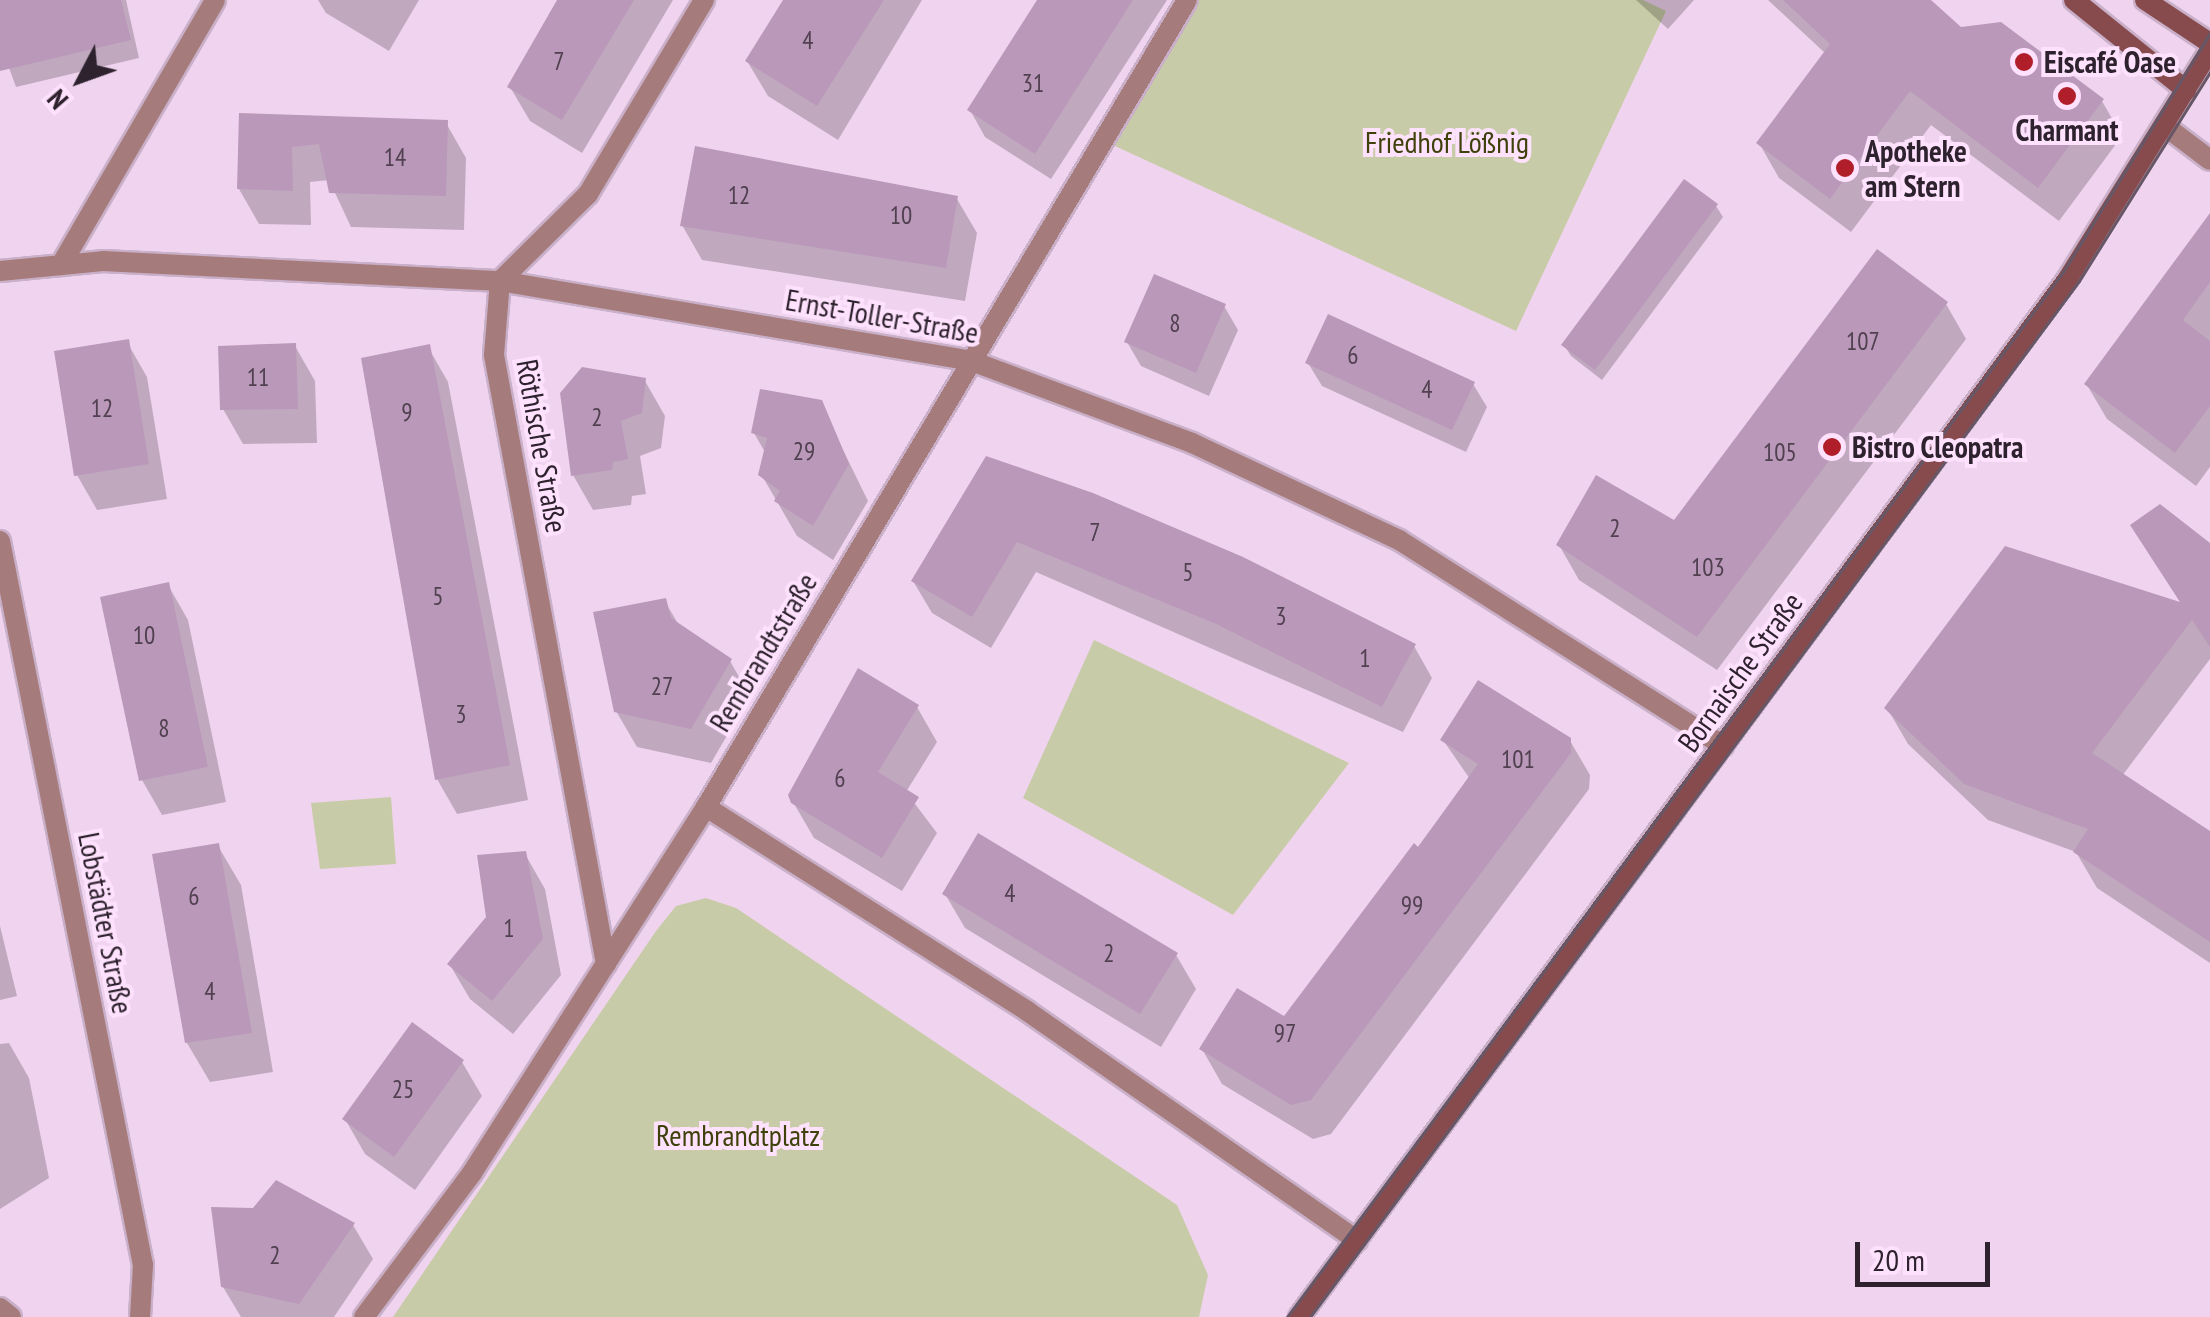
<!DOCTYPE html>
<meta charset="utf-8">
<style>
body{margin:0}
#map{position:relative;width:2210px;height:1317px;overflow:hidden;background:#f0d4ef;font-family:"PT Sans Narrow",sans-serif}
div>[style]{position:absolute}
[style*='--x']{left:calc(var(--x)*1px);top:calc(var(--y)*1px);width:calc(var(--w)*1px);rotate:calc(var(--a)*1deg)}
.green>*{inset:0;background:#c8cba7}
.shadow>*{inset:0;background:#0003}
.building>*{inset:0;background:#ba98b9}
.roads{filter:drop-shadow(2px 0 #c9b0c8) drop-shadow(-2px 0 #c9b0c8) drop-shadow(0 2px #c9b0c8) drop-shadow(0 -2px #c9b0c8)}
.minor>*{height:20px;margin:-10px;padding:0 10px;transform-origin:10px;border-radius:10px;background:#a67b7c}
.tertiary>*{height:20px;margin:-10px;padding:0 10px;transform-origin:10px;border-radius:10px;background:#a67b7c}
.secondary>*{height:20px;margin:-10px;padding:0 10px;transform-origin:10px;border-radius:10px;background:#874b4e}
.tram>*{height:2.5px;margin:-1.25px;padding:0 1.25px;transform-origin:1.25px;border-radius:1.25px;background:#675766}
.dots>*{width:28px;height:28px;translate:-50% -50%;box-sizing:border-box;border:5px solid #fee1fd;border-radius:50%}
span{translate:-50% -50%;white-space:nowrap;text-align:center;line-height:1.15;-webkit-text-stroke:8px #fee1fd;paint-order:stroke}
.number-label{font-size:25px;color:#504050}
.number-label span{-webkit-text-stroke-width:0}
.poi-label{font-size:30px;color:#2d222d;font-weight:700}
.left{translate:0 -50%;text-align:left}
.park-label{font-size:30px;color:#3f410b}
.street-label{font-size:30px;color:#2d222d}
.north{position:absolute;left:30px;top:30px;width:100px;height:100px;-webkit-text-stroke:8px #fee1fd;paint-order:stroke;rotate:229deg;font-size:28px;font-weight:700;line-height:40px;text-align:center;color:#2d222d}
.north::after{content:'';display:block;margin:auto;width:35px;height:45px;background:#2d222d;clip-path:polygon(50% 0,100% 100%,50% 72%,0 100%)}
.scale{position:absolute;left:1855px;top:1242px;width:135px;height:45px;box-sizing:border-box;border:5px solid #2d222d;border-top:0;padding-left:12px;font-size:30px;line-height:35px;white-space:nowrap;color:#2d222d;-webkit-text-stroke:8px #fee1fd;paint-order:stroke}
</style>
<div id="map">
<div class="green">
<div style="clip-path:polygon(1187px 0,1643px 0,1666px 11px,1516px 331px,1102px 140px)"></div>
<div style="clip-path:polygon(1094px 640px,1349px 763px,1233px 915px,1023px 798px)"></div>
<div style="clip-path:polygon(391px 797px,396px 864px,320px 869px,311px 803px)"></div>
<div style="clip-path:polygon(706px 898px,736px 908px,1177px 1205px,1208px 1275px,1199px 1317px,393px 1317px,656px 931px,676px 906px)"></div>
</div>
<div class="shadow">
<div style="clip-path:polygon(0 0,126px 0,139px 58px,16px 87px,0 43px)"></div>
<div style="clip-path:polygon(318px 0,419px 0,389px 51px,326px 13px)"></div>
<div style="clip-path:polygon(561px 0,673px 0,582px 153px,530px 121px,510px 87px)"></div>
<div style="clip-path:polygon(785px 0,922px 0,838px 140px,768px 96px,747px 61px)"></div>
<div style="clip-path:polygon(1038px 0,1167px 0,1051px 179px,985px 137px,970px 110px)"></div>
<div style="clip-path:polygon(1636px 0,1694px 0,1668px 29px)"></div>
<div style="clip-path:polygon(1768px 0,1927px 0,1960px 29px,2102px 101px,2122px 136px,2059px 221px,1931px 125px,1851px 232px,1779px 178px,1759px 143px,1826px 54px)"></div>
<div style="clip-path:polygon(242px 116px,446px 123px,466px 158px,464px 230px,351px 227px,329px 180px,310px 182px,311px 225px,259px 224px,239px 189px)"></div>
<div style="clip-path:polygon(957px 199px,977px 233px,965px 301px,702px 260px,682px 225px)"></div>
<div style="clip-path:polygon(1716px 206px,1723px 217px,1602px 380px,1571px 356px,1564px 345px)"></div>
<div style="clip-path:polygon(2210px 217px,2210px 467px,2196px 486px,2107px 419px,2087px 385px)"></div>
<div style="clip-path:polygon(1946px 304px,1966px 339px,1717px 670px,1579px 580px,1559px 545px,1674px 524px)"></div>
<div style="clip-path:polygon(1224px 306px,1238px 330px,1209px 396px,1141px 366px,1127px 342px)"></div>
<div style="clip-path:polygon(127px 342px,147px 377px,167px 499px,97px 510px,77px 475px)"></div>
<div style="clip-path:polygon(295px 346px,315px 381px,317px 443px,243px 444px,223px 409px)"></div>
<div style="clip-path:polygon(428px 347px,448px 382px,528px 800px,457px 814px,437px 779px)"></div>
<div style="clip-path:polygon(1308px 363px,1473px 384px,1487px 407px,1466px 452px,1322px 386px)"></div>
<div style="clip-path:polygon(645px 381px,665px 416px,661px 448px,640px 456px,646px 494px,632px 496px,631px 505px,593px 510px,573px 475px)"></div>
<div style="clip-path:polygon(820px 403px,868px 501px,833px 560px,797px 536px,761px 474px,766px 454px,754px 433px)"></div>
<div style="clip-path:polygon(987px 459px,1414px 646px,1432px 678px,1403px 732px,1036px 572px,991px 648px,932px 613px,913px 581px)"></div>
<div style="clip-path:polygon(2133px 526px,2210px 546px,2210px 659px,2122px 776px,2210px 834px,2210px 963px,2097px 888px,2076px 852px,1988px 820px,1908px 744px,1887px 708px,2182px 605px)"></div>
<div style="clip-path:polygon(168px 585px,188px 620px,226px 802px,162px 815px,142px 780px)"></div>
<div style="clip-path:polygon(664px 600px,680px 627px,730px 661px,750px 696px,711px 763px,637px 747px,616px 711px)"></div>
<div style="clip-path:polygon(917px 707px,937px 742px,906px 792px,937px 833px,902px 891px,814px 838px,793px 802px)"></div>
<div style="clip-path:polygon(1569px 739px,1590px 775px,1589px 789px,1331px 1134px,1313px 1139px,1222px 1084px,1202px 1049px,1285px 1020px,1470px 779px,1443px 740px)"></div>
<div style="clip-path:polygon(218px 846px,241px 885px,273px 1072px,210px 1082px,187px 1043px)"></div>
<div style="clip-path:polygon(525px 854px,545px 889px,561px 975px,513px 1034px,470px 999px,450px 965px,488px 918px)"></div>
<div style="clip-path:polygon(945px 894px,1176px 955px,1196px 989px,1161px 1047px,965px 928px)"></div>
<div style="clip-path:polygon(0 926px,17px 996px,0 1000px)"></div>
<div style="clip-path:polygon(9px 1043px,29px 1078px,49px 1178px,0 1209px,0 1044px)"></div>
<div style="clip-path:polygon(462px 1062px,482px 1096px,415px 1190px,365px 1154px,345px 1119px)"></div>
<div style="clip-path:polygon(254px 1211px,353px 1225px,373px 1259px,334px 1317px,241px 1317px,223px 1287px)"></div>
</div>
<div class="building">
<div style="clip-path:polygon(0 0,121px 0,131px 40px,0 71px)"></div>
<div style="clip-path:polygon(557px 0,634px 0,562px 120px,507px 87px)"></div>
<div style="clip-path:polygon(783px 0,884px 0,817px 106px,745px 61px)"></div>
<div style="clip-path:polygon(1037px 0,1133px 0,1035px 154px,967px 110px)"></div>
<div style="clip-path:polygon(1783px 0,1931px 0,1961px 27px,2001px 22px,2104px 99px,2038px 188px,1910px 91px,1830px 199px,1756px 143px,1830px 44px)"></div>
<div style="clip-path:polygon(239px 113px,448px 120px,446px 196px,329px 193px,319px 144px,292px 147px,293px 191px,237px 189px)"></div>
<div style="clip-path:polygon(695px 146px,958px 196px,946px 268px,680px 226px)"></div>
<div style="clip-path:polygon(1684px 179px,1718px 204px,1595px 370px,1561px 345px)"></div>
<div style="clip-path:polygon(2210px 213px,2210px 282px,2183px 320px,2210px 341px,2210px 406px,2175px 453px,2084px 384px)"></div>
<div style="clip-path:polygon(1877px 249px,1948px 302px,1697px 637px,1556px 545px,1596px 475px,1674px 520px)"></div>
<div style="clip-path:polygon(1154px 274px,1226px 304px,1196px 373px,1124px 342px)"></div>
<div style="clip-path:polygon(1328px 314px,1475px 382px,1452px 430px,1305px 363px)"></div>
<div style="clip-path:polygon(129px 339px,149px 464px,74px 476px,54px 351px)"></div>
<div style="clip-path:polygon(296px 343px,298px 409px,220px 410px,218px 346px)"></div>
<div style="clip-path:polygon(430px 344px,510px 765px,435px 780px,361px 358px)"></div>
<div style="clip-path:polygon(582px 367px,646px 378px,642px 413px,621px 421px,628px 459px,613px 462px,612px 470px,571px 476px,560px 393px)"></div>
<div style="clip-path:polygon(760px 389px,822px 400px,849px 464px,813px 526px,774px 501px,780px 491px,758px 475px,767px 438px,751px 433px)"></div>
<div style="clip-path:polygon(986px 456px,1093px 493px,1243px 557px,1416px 644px,1382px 707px,1214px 623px,1017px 542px,972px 617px,911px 581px)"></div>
<div style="clip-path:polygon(2160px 504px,2210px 543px,2210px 647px,2192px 620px,2092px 753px,2210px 831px,2210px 942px,2073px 852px,2088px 829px,1964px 784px,1884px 708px,2005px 546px,2180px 602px,2130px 525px)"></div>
<div style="clip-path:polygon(169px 582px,208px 767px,139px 781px,100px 597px)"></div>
<div style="clip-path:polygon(666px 598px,671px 618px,732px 659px,691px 729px,614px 712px,593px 612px)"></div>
<div style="clip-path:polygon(858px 668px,919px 705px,878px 772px,919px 797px,882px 858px,791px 803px,788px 795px)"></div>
<div style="clip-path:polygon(1478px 680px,1571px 738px,1571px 753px,1311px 1100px,1291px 1105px,1199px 1049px,1237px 988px,1284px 1016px,1414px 843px,1418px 847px,1478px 764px,1440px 740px)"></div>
<div style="clip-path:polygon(978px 833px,1178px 953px,1140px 1014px,942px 894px)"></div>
<div style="clip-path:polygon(219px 843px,252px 1033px,185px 1043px,152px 854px)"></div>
<div style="clip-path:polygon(526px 851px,543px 939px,492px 1001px,447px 964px,486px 917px,477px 855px)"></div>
<div style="clip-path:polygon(412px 1022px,464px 1060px,394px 1157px,342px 1119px)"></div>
<div style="clip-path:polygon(276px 1180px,355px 1223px,299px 1304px,221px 1287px,211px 1207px,253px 1208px)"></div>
</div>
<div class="roads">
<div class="minor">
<div style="--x:2165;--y:126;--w:56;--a:37.1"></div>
<div style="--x:61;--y:265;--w:306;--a:-59.8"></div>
<div style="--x:0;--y:271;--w:103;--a:-5.5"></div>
<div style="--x:103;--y:261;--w:398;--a:2.9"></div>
<div style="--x:500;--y:281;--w:476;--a:9.6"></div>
<div style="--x:969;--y:360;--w:238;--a:20.4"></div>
<div style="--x:1192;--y:443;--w:229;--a:25.1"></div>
<div style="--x:1399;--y:540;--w:384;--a:32.4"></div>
<div style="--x:0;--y:541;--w:738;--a:78.83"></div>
<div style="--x:143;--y:1265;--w:52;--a:93.3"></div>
<div style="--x:606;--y:964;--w:619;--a:-100.42"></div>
<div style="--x:494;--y:355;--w:74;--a:-85.4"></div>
<div style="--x:500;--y:281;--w:124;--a:-44.7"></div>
<div style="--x:588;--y:194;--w:226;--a:-59.1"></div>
</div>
<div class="tertiary">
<div style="--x:706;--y:807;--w:380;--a:32.4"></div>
<div style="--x:1027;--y:1011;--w:402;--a:34.8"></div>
<div style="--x:0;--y:1308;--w:14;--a:39"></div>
<div style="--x:364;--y:1317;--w:180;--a:-53.1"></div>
<div style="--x:472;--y:1173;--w:434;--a:-57.4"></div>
<div style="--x:706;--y:807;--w:939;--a:-59.2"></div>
</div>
<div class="secondary">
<div style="--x:2074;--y:0;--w:144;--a:38.8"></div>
<div style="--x:2145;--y:0;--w:78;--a:33.5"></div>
<div style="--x:1299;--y:1317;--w:1290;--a:-53.48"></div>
<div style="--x:2067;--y:280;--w:271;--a:-58.1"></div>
</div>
</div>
<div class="tram">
<div style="--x:1287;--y:1317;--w:1302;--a:-53.4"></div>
<div style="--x:2063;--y:272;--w:281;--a:-58.4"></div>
<div style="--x:1310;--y:1317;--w:1290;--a:-53.41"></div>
<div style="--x:2079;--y:281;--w:247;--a:-57.9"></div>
</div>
<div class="dots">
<div style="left:2024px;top:62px;background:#b01e29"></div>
<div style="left:2067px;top:96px;background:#b01e29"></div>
<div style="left:1845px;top:168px;background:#b01e29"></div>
<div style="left:1832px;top:447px;background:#b01e29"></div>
</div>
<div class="number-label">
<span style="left:808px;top:40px">4</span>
<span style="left:559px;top:61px">7</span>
<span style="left:1033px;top:83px">31</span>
<span style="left:395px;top:157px">14</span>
<span style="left:739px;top:195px">12</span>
<span style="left:901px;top:215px">10</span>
<span style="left:1175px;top:323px">8</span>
<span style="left:1863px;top:341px">107</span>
<span style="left:1353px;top:355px">6</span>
<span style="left:258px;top:377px">11</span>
<span style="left:1427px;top:389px">4</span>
<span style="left:102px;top:408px">12</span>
<span style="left:407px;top:412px">9</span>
<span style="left:597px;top:417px">2</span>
<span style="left:804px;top:451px">29</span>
<span style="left:1780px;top:452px">105</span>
<span style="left:1615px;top:528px">2</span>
<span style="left:1095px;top:532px">7</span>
<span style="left:1708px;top:567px">103</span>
<span style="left:1188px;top:572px">5</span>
<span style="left:438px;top:596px">5</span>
<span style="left:1281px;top:616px">3</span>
<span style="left:144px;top:635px">10</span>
<span style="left:1365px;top:658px">1</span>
<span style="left:662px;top:686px">27</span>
<span style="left:461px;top:714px">3</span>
<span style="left:164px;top:728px">8</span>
<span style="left:1518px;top:759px">101</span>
<span style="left:840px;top:778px">6</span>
<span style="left:1010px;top:893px">4</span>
<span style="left:194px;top:896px">6</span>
<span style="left:1412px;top:905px">99</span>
<span style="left:509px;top:928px">1</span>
<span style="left:1109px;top:953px">2</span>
<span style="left:210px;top:991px">4</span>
<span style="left:1285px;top:1033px">97</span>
<span style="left:403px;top:1089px">25</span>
<span style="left:275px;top:1255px">2</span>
</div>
<div class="poi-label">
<span class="left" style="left:2044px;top:62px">Eiscafé Oase</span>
<span style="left:2067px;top:130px">Charmant</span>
<span class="left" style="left:1865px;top:168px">Apotheke<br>am Stern</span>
<span class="left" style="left:1852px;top:447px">Bistro Cleopatra</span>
</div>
<div class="park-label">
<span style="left:1447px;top:142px">Friedhof Lößnig</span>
<span style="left:738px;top:1135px">Rembrandtplatz</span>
</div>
<div class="street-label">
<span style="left:882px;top:316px;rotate:10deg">Ernst-Toller-Straße</span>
<span style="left:542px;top:446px;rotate:80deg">Röthische Straße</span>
<span style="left:763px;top:652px;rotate:-59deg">Rembrandtstraße</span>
<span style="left:1740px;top:672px;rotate:-54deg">Bornaische Straße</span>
<span style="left:106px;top:923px;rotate:79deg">Lobstädter Straße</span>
</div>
<div class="north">N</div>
<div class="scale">20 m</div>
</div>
